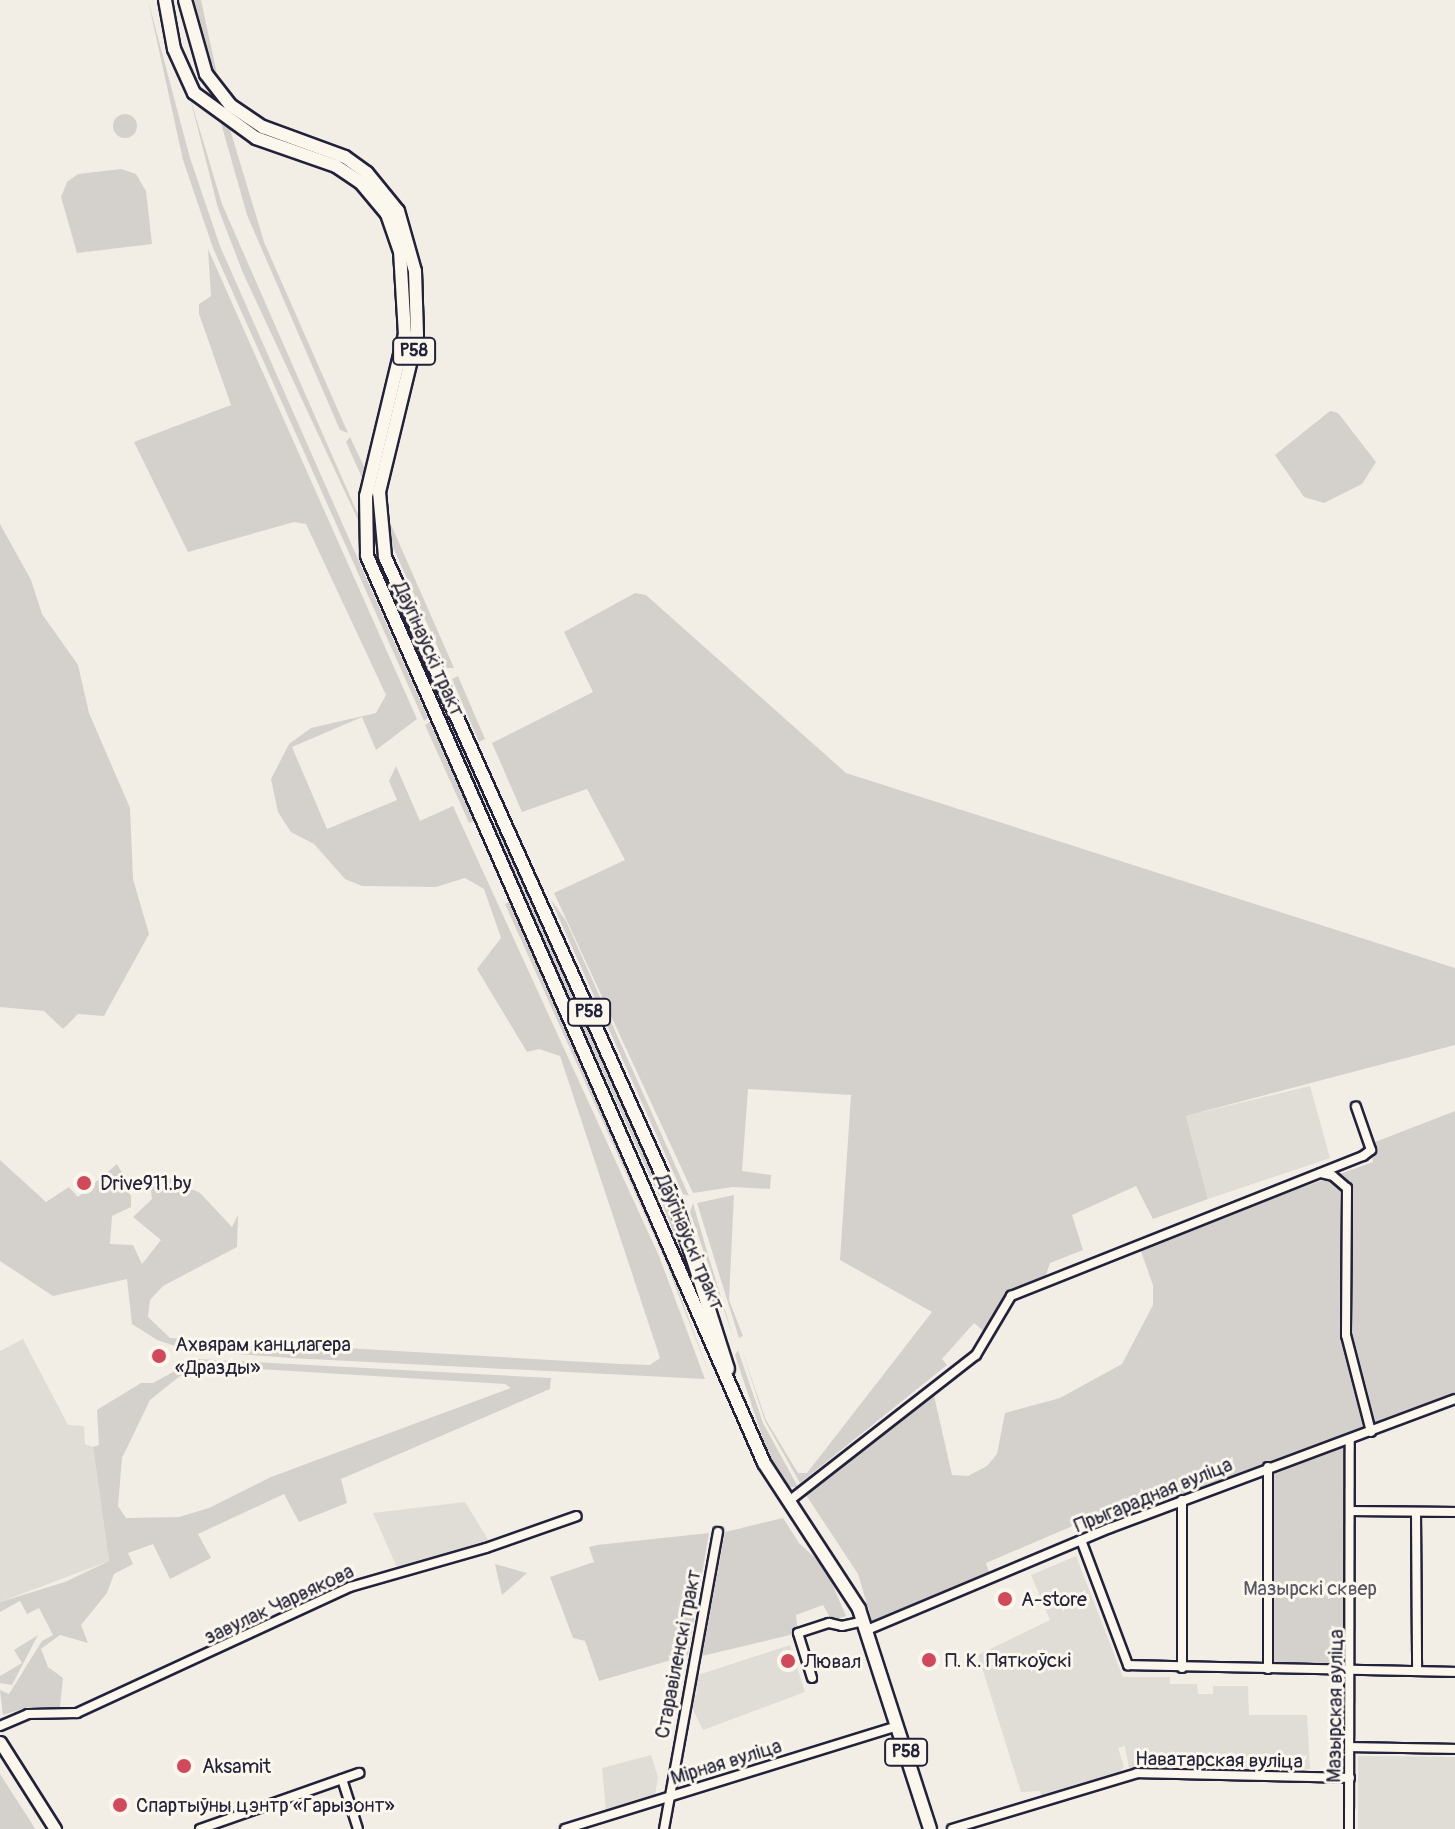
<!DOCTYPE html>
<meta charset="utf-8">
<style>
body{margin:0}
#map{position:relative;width:1455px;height:1829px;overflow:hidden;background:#f2eee5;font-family:Pangolin,sans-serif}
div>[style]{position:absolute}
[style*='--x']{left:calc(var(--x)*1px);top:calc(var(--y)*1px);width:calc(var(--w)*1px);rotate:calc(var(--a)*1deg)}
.built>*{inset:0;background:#e0dcd6}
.green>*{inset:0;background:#d4d1cc}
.round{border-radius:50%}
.roads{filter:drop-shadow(2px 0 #22223b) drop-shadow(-2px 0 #22223b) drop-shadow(0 2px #22223b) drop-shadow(0 -2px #22223b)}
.street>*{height:8px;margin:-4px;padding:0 4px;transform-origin:4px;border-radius:4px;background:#fbf7ec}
.secondary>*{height:11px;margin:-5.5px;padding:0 5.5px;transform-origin:5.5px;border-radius:5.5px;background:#fbf7ec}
.primary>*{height:12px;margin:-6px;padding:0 6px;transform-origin:6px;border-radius:6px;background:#fbf7ec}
.dots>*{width:22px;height:22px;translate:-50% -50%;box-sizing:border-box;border:4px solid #fbf7ec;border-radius:50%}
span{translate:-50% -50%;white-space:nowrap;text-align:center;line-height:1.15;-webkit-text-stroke:6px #fbf7ec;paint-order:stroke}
.shield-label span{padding:2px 6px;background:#fbf7ec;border:2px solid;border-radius:6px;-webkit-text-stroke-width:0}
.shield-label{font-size:18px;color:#22223b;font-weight:700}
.street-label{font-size:20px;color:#22223b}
.poi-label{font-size:20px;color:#22223b}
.left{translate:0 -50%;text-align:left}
.park-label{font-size:20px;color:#575766}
</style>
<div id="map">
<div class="built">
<div style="clip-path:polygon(1310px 1086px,1330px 1158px,1208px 1199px,1186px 1116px)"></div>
<div style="clip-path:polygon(23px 1339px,68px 1425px,84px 1426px,85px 1444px,93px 1447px,109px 1561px,0 1602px,0 1351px)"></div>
<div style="clip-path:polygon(465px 1502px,492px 1546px,398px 1570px,373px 1513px)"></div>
<div style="clip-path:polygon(1076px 1556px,1123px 1677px,1170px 1677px,1170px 1684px,1197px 1684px,1198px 1694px,1213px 1694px,1213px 1686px,1248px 1686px,1249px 1715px,1307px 1715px,1310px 1769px,1196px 1770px,1173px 1762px,1129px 1768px,1125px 1746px,1118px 1748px,1124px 1767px,1119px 1773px,1042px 1797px,1040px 1791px,1021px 1792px,978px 1655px,1050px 1620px,1031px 1575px)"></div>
<div style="clip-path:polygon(790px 1645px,805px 1692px,703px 1730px,688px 1700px,697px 1694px,695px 1676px)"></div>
<div style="clip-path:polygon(651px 1755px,658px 1777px,655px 1795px,606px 1811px,602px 1768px)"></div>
<div style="clip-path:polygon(1358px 1756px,1455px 1757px,1455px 1829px,1358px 1829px)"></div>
</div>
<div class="green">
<div style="clip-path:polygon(148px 0,190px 158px,220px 246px,428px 718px,424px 721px,213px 248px,183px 160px)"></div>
<div style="clip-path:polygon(194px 0,201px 0,226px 116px,264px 242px,348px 433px,340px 430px,247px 215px,217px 109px)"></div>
<div style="clip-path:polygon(189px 94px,222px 204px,399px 608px,243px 273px,218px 208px)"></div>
<div class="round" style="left:113px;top:114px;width:24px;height:24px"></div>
<div style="clip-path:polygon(121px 169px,136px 174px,146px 191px,152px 244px,77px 253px,61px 197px,67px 182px,78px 174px)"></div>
<div style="clip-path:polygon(208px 249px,417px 719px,376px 750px,362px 717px,292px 747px,327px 829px,397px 800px,389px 781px,396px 766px,420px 821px,453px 806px,659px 1256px,705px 1379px,290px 1358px,212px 1352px,211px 1347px,193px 1352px,157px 1340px,132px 1324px,127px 1279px,53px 1296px,0 1261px,0 1160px,46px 1202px,69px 1187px,78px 1197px,117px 1164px,131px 1189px,131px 1207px,112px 1216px,110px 1244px,133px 1245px,142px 1264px,161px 1240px,133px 1217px,152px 1199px,150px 1184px,162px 1175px,200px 1193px,232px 1227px,238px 1215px,237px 1247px,163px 1286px,150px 1300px,148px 1317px,170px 1338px,621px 1364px,650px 1365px,660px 1358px,560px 1056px,539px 1049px,527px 1052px,477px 969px,501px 938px,484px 889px,465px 878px,436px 887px,362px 886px,345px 879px,314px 844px,291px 832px,278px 812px,271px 779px,289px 744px,311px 728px,376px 713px,386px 695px,306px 524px,294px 522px,188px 552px,134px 442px,231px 405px,199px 314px,199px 304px,211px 296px)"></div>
<div style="clip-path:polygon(1330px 411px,1338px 413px,1376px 462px,1362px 484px,1324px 503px,1304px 497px,1275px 455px)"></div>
<div style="clip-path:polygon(350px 437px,385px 511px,454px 668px,447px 668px,346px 442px)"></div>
<div style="clip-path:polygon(0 524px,31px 580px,42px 614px,78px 665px,89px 713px,130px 808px,133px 879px,149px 934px,104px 1016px,78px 1014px,63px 1029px,44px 1011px,0 1007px)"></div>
<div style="clip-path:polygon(635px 593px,646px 595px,846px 773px,1455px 968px,1455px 1045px,1186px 1116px,1208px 1199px,1153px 1219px,1136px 1186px,1072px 1215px,1083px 1250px,1050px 1263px,1043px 1284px,1011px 1296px,986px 1333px,974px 1323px,942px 1359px,947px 1365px,800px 1483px,765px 1421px,741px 1348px,766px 1420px,798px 1473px,807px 1473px,932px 1312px,840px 1260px,851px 1095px,748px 1089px,742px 1171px,771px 1175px,770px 1189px,733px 1187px,693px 1193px,554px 893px,625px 860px,587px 789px,522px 812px,492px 743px,593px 692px,564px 632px)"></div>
<div style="clip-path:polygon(403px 616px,494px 811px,488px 814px,403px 622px)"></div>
<div style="clip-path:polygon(458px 676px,485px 739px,479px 742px,452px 679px)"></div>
<div style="clip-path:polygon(430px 722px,474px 821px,469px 823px,425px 725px)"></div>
<div style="clip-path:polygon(496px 822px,665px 1197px,718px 1349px,663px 1205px,491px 825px)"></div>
<div style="clip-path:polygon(550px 898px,566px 921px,689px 1196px,683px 1194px)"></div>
<div style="clip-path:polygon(509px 902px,658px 1235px,710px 1376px,665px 1260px,505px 904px)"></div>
<div style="clip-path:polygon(1455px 1111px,1455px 1398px,1349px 1438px,1352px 1670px,1268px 1669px,1268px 1467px,1110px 1527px,1103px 1513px,986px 1563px,989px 1572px,872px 1621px,858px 1574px,806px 1495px,933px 1391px,952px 1475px,968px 1476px,987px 1466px,997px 1454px,1005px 1413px,1060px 1398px,1122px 1364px,1153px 1305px,1153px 1285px,1139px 1246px,1373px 1162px,1370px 1144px)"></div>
<div style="clip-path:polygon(734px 1195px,729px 1300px,743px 1336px,739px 1338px,697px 1203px)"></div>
<div style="clip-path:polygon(693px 1203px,709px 1258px,734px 1339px,690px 1212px)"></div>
<div style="clip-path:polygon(738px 1350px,763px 1423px,798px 1487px,787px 1487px,769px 1457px,735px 1355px)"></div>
<div style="clip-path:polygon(evenodd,197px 1359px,551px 1378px,550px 1389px,341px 1479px,347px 1503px,299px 1522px,284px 1494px,198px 1534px,211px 1558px,170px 1579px,153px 1544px,128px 1553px,133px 1564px,114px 1574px,107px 1593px,81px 1625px,88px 1643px,60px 1635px,41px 1649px,48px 1667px,63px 1678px,60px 1707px,29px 1707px,3px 1715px,0 1690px,9px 1694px,42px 1641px,53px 1635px,39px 1608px,27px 1614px,20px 1601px,0 1612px,0 1602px,65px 1582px,109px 1561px,93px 1447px,99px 1445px,97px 1410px,141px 1383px,153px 1383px,197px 1359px,225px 1367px,505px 1384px,511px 1388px,271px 1477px,209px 1508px,179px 1517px,126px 1518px,118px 1506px,122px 1458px,150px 1400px,180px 1376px,225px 1367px)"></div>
<div style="clip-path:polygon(783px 1518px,799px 1543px,825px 1567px,846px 1616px,832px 1621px,823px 1605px,796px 1615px,798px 1633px,702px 1656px,725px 1532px)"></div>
<div style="clip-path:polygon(709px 1533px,688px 1655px,599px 1681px,585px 1641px,573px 1638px,550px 1577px,594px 1562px,589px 1547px,597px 1545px)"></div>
<div style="clip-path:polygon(495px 1564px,527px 1573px,502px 1595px)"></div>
<div style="clip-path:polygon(38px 1635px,12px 1685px,0 1683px,0 1676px,22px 1663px,14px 1650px)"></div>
<div style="clip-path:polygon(0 1774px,29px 1819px,35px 1829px,0 1829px)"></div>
</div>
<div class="roads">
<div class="street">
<div style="--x:1321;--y:1173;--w:12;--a:14"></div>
<div style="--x:1333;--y:1176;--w:18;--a:41"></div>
<div style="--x:1347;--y:1188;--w:147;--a:90.4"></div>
<div style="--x:1346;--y:1335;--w:100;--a:75.5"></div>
<div style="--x:1182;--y:1500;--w:168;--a:90"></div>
<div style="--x:789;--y:1501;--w:237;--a:-38"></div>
<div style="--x:976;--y:1355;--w:69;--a:-59.3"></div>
<div style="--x:1011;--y:1296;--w:379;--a:-21.7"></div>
<div style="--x:1363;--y:1156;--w:10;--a:-37"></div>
<div style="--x:1371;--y:1150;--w:46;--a:-109.2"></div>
<div style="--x:1353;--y:1511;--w:102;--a:0.6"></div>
<div style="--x:1416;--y:1512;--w:159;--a:89.6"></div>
<div style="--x:1081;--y:1540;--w:134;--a:69.4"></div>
<div style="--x:1128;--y:1665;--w:327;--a:1.2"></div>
<div style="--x:867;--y:1630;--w:264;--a:-22.8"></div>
<div style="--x:1110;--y:1528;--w:368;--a:-20.5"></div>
<div style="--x:1268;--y:1669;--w:202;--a:-90"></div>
<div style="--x:812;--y:1678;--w:47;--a:-107.3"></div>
<div style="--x:798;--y:1633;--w:33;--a:-18"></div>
<div style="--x:829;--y:1623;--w:13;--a:13"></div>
<div style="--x:842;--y:1626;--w:22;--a:-13"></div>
<div style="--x:0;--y:1726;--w:30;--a:-23"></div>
<div style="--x:28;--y:1714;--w:49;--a:-1.2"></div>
<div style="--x:77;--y:1713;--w:301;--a:-24.8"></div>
<div style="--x:350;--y:1587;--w:141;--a:-16"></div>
<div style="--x:486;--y:1548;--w:96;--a:-19.4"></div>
<div style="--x:1351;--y:1747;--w:104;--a:1.1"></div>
<div style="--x:342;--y:1779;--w:52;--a:72.3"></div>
<div style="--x:200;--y:1829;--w:169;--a:-19.4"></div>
<div style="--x:565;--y:1829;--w:348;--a:-17.2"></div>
<div style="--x:664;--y:1829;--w:302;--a:-79.7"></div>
<div style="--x:952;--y:1829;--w:193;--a:-16.8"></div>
<div style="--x:1137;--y:1773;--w:213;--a:1.3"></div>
<div style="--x:1349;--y:1829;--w:390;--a:-89.9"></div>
</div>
<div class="secondary">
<div style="--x:0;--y:1742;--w:103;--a:57.7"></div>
</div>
<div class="primary">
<div style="--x:165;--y:0;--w:50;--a:79.6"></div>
<div style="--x:174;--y:49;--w:48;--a:65.6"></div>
<div style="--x:194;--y:93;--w:77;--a:36"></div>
<div style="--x:256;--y:138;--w:85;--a:19.3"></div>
<div style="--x:336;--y:166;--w:30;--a:34"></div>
<div style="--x:361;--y:183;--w:40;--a:50"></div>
<div style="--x:387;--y:214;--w:39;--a:71"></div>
<div style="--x:400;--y:251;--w:83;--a:86.6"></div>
<div style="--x:405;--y:334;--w:167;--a:103.5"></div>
<div style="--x:366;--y:496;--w:60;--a:89"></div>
<div style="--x:367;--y:556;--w:990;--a:66.36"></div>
<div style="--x:764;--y:1463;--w:174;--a:56.9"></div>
<div style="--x:859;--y:1609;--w:231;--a:72.1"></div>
<div style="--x:185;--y:0;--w:77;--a:74.2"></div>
<div style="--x:206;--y:74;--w:39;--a:52"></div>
<div style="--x:230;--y:105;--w:40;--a:34"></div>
<div style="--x:263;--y:127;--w:87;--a:20.1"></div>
<div style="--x:345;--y:157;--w:27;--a:36"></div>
<div style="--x:367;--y:173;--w:49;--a:50.8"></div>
<div style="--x:398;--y:211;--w:62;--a:74.2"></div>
<div style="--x:415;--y:271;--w:64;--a:88.2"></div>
<div style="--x:417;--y:335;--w:162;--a:103.6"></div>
<div style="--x:379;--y:492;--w:65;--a:84.7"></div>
<div style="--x:385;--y:557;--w:711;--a:65.85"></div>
<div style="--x:676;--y:1206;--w:171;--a:72.3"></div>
</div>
</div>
<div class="dots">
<div style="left:84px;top:1183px;background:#d1495b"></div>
<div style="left:159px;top:1356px;background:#d1495b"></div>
<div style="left:1005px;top:1599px;background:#d1495b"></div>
<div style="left:929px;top:1660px;background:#d1495b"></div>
<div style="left:788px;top:1661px;background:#d1495b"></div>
<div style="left:184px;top:1766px;background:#d1495b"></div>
<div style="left:120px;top:1805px;background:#d1495b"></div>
</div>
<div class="shield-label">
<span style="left:414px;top:351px">Р58</span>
<span style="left:589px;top:1012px">Р58</span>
<span style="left:906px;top:1752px">Р58</span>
</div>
<div class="street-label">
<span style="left:429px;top:649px;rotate:66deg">Даўгінаўскі тракт</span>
<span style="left:690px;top:1242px;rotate:67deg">Даўгінаўскі тракт</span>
<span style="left:1153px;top:1495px;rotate:-22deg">Прыгарадная вуліца</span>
<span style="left:279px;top:1604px;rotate:-25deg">завулак Чарвякова</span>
<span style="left:678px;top:1654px;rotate:-79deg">Старавіленскі тракт</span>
<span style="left:1335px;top:1706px;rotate:-89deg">Мазырская вуліца</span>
<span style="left:1219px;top:1760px;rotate:1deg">Наватарская вуліца</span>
<span style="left:726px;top:1762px;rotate:-17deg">Мірная вуліца</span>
</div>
<div class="poi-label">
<span class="left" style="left:100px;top:1183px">Drive911.by</span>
<span class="left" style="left:175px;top:1356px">Ахвярам канцлагера<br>«Дразды»</span>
<span class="left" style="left:1021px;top:1599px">А-store</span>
<span class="left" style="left:945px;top:1660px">П. К. Пяткоўскі</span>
<span class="left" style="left:804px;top:1661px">Лювал</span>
<span class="left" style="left:202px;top:1766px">Aksamit</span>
<span class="left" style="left:136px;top:1805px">Спартыўны цэнтр «Гарызонт»</span>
</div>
<div class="park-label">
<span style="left:1310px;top:1588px">Мазырскі сквер</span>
</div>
</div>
